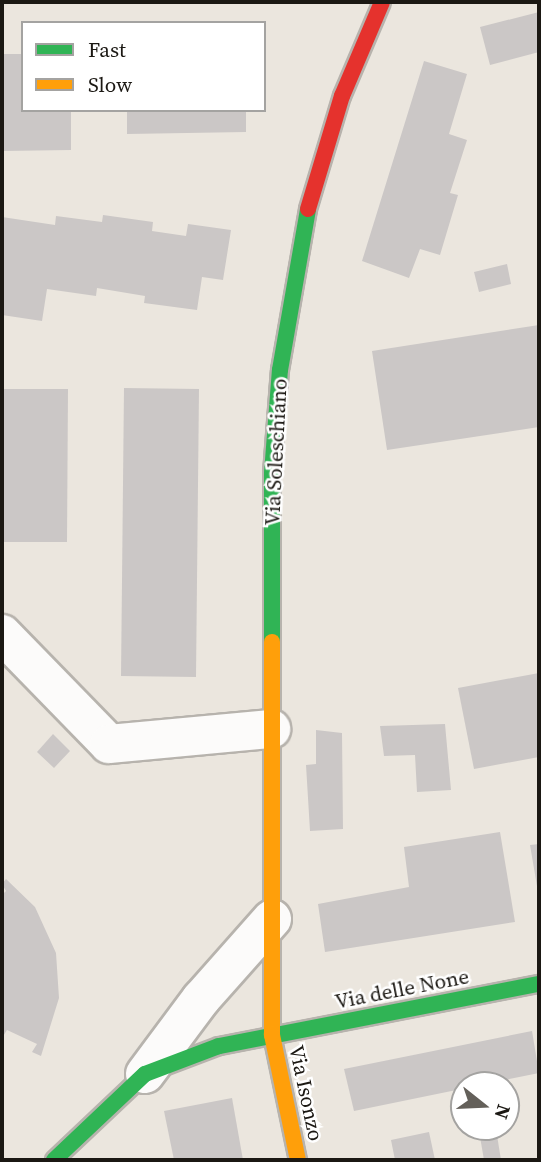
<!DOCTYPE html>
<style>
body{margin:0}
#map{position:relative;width:541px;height:1162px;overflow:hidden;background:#ebe6de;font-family:"Source Serif 4",serif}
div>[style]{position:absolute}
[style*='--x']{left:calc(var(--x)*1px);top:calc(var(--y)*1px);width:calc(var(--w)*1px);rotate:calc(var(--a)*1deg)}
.building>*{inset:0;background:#cbc7c6}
.roads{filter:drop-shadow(2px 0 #b7b3ad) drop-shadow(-2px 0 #b7b3ad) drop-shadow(0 2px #b7b3ad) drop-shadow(0 -2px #b7b3ad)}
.street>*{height:38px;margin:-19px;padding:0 19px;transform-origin:19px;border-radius:19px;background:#fcfbfa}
.fast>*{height:16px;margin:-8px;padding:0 8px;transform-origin:8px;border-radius:8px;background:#30b455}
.slow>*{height:16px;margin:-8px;padding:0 8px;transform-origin:8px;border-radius:8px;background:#ff9f0a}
.jam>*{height:16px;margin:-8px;padding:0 8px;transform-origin:8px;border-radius:8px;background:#e5322d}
span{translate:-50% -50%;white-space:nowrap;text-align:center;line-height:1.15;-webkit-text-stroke:5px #fff;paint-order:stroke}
.street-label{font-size:21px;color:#1b1813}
.frame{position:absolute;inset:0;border:4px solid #1b1813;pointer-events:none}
.legend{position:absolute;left:21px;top:21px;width:245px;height:91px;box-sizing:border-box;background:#fff;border:2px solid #a4a3a1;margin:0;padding:9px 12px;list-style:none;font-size:21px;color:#1b1813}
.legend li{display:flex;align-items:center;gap:14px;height:35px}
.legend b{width:35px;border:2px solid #a4a3a1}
.north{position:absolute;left:450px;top:1071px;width:70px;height:70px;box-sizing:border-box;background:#fff;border:2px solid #a4a3a1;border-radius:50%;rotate:108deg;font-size:19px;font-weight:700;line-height:28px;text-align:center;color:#1b1813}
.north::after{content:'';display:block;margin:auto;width:24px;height:32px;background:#64605a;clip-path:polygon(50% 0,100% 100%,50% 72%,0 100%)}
</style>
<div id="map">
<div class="building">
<div style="clip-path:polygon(539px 12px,539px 52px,490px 65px,480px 27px)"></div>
<div style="clip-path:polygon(2px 54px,23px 54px,23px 110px,71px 110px,71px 150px,2px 151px)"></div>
<div style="clip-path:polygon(424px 61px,467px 74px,449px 134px,467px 140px,450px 193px,458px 195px,440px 255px,420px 249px,409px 278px,362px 261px)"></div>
<div style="clip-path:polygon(127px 110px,246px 110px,246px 132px,127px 134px)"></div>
<div style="clip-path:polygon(103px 215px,153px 222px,152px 231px,186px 236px,188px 224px,231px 230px,223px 280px,202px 277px,197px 310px,144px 303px,145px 296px,97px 288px,96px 296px,47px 289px,42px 321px,2px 315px,2px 217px,55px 225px,56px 216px,102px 222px)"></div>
<div style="clip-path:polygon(507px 264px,511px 284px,479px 292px,474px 272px)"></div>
<div style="clip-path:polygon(539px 325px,539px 427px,387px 450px,372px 351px)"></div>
<div style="clip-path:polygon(124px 388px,199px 389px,196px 677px,121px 676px)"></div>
<div style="clip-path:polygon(2px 389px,68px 389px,67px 542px,2px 542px)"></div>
<div style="clip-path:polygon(539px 673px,539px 757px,474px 769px,458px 688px)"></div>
<div style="clip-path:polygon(445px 724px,451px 790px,417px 792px,415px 755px,384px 756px,380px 726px)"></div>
<div style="clip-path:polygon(316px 730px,342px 733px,343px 829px,310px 831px,306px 765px,316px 764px)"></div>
<div style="clip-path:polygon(53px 734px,70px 751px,54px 768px,37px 752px)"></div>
<div style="clip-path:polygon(500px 832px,515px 922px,325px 952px,318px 904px,409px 887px,404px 847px)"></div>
<div style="clip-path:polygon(539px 844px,539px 892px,538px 892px,530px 845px)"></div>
<div style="clip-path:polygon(6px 879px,35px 907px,56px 953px,59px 998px,41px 1056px,32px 1052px,37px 1044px,7px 1030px,2px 1038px,2px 895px,6px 891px,2px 884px)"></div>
<div style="clip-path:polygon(532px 1031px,539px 1073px,354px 1111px,344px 1069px)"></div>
<div style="clip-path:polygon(232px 1098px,243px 1160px,174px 1160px,164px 1111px)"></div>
<div style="clip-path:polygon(496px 1129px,501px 1160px,484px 1160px,479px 1131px)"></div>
<div style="clip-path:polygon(429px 1132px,435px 1160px,395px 1160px,391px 1140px)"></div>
</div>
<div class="roads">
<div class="street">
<div style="--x:2;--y:634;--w:153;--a:45.8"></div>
<div style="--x:109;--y:744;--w:163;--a:-5.3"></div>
<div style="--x:145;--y:1074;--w:94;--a:-53.3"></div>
<div style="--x:201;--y:999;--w:107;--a:-48.4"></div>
</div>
<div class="fast">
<div style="--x:272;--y:642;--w:169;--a:-90"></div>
<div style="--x:272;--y:473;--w:103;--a:-85.6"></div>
<div style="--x:280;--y:370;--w:163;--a:-80.1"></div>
<div style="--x:54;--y:1160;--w:125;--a:-43.4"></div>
<div style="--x:145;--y:1074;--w:79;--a:-20.7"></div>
<div style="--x:219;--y:1046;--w:326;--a:-11"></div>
</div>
<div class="slow">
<div style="--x:272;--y:642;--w:393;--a:90"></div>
<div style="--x:272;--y:1035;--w:128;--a:78.3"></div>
</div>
<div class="jam">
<div style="--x:308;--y:209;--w:118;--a:-73.3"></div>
<div style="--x:342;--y:96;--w:102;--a:-66.9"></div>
</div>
</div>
<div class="street-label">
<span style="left:276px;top:452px;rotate:-87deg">Via Soleschiano</span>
<span style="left:402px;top:989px;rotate:-11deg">Via delle None</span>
<span style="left:306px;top:1093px;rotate:78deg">Via Isonzo</span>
</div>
<div class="frame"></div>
<ul class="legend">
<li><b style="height:9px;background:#30b455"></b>Fast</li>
<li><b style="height:9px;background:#ff9f0a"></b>Slow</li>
</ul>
<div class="north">N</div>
</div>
